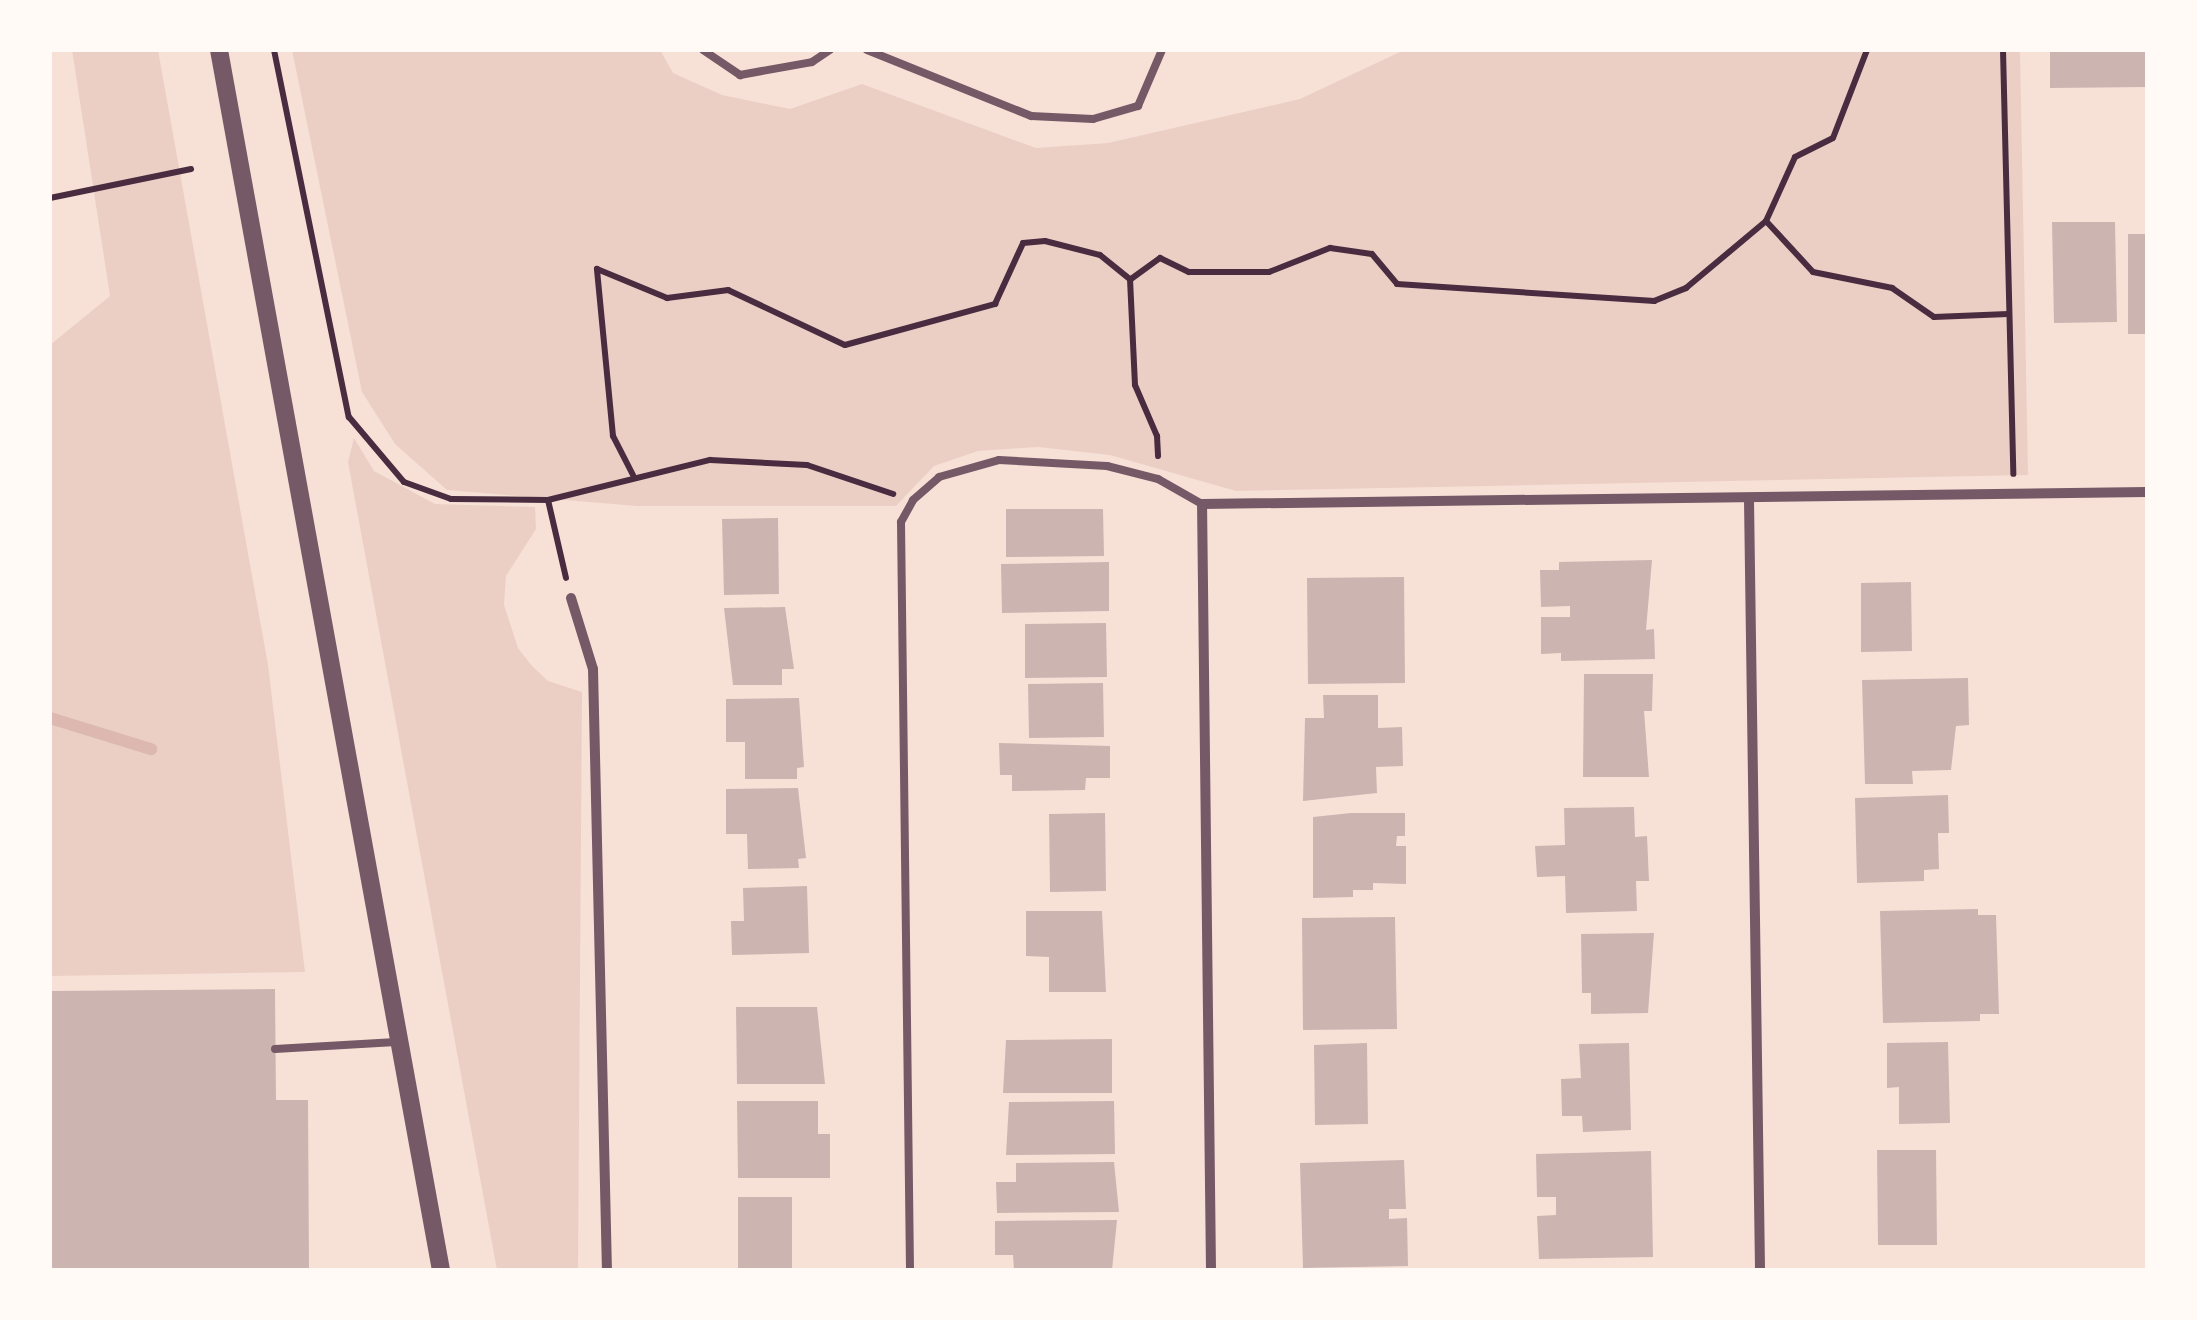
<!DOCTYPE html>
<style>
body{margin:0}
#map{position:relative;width:2197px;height:1320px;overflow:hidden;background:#f7e1d7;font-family:"Asap Condensed",sans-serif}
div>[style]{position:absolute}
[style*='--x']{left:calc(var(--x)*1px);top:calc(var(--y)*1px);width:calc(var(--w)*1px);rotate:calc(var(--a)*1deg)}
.green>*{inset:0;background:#ebcfc5}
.stream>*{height:12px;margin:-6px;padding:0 6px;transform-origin:6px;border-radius:6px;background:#dcb8b0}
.building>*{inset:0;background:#ccb4b1}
.path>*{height:6px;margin:-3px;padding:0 3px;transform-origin:3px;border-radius:3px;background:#4a2c40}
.service>*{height:8px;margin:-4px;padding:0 4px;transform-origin:4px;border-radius:4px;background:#755966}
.minor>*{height:10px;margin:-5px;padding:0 5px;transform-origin:5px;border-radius:5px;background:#755966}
.tertiary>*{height:18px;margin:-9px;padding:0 9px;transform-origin:9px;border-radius:9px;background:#755966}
span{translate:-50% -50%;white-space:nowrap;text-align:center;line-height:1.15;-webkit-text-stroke:10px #fffaf5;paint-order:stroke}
.frame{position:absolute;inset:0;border:52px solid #fffaf5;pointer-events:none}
</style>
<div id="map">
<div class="green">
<div style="clip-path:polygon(72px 50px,158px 50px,268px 665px,305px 972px,50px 976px,50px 345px,110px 296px)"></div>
<div style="clip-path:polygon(292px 50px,660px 50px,673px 73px,722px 95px,790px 109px,862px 84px,1036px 148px,1108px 143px,1300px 99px,1404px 50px,2020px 50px,2028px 475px,1236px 491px,1110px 455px,1038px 447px,978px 451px,934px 466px,896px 506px,637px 506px,447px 490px,395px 444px,362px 392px)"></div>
<div style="clip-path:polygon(354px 438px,374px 471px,435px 504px,535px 507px,536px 529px,506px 576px,504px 605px,518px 648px,532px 666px,548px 681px,582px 692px,578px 1270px,497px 1270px,348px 462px)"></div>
</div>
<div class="stream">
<div style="--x:50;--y:718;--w:106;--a:17.1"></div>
</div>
<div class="building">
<div style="clip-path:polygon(2050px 50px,2147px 50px,2147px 87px,2050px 88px)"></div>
<div style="clip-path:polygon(2052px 222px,2115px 222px,2117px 322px,2054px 323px)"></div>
<div style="clip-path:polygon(2128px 234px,2147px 234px,2147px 334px,2128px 334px)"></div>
<div style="clip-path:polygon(1006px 509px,1103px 509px,1104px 556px,1006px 557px)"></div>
<div style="clip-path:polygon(778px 518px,779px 594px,724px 595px,722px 519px)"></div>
<div style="clip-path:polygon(1652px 560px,1646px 630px,1654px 629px,1655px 659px,1561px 661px,1561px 653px,1541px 654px,1541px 617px,1570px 617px,1570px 606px,1541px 607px,1540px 570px,1559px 570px,1559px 562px)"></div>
<div style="clip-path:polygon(1109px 562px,1109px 611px,1002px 613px,1001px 564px)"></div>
<div style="clip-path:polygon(1404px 577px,1405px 683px,1308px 684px,1307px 578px)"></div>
<div style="clip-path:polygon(1911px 582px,1912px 651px,1861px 652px,1861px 583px)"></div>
<div style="clip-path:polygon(785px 607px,794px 669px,782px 669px,782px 685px,733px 685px,724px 608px)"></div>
<div style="clip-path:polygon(1106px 623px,1107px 677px,1025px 678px,1025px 624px)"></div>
<div style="clip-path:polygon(1584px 674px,1653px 674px,1652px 711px,1644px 711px,1649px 777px,1583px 777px)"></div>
<div style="clip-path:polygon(1968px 678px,1969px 725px,1956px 726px,1951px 770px,1912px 771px,1913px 784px,1865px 784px,1862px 680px)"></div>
<div style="clip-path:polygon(1103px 683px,1104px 737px,1029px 738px,1028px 684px)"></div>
<div style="clip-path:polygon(1323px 695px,1378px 695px,1378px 728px,1402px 727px,1403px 766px,1376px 767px,1377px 793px,1303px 801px,1305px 718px,1324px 718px)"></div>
<div style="clip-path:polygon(799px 698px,804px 767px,797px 768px,797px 779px,745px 779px,745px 742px,726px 742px,726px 699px)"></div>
<div style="clip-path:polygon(999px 743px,1110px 746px,1110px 778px,1086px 778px,1085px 790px,1012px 791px,1012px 775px,1000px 775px)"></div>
<div style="clip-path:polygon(798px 788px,806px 858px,798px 859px,799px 868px,748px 869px,747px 834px,726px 834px,726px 789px)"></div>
<div style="clip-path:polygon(1948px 795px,1949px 833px,1938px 833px,1939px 869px,1924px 870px,1924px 881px,1857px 883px,1855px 798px)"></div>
<div style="clip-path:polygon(1634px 807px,1635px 837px,1647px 836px,1648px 858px,1649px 881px,1636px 881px,1637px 911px,1566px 913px,1565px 876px,1537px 877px,1535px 846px,1565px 845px,1564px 808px)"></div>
<div style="clip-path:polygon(1105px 813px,1106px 891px,1050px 892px,1049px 814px)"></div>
<div style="clip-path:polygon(1351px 813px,1405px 813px,1405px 836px,1397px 836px,1396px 846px,1406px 846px,1406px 884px,1373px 883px,1373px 890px,1353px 890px,1353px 897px,1313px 898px,1313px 817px)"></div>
<div style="clip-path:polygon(807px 886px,809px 953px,732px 955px,731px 921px,744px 921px,743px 888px)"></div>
<div style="clip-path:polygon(1978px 909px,1978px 915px,1996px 915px,1999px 1014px,1980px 1014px,1980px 1021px,1883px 1023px,1880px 911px)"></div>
<div style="clip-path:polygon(1026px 911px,1102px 911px,1106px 992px,1049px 992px,1049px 957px,1026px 956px)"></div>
<div style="clip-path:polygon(1395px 917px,1397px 1029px,1303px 1030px,1302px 918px)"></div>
<div style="clip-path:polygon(1654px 933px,1648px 1013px,1591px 1014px,1591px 993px,1582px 993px,1581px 934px)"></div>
<div style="clip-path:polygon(275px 989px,276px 1100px,308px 1100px,309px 1270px,50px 1270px,50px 991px)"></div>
<div style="clip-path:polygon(736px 1007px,817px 1007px,825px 1084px,737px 1084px)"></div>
<div style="clip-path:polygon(1112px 1039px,1112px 1093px,1003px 1093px,1006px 1040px)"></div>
<div style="clip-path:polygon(1948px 1042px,1950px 1123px,1899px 1124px,1899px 1087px,1887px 1088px,1887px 1043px)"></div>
<div style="clip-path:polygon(1367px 1043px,1368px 1124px,1315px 1125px,1314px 1045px)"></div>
<div style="clip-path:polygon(1629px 1043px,1631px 1130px,1583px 1132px,1582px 1116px,1562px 1116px,1561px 1079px,1581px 1078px,1579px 1044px)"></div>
<div style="clip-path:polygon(737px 1101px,818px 1101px,818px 1134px,830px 1134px,830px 1178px,738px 1178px)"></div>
<div style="clip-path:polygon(1114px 1101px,1115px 1154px,1006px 1155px,1009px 1102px)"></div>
<div style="clip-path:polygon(1877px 1150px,1936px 1150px,1937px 1245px,1878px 1245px)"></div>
<div style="clip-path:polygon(1651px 1151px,1653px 1257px,1539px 1259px,1537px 1216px,1556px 1215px,1556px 1197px,1537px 1197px,1536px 1154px)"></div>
<div style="clip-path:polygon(1404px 1160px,1406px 1209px,1389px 1209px,1389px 1219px,1407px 1218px,1408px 1266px,1303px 1268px,1300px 1163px)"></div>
<div style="clip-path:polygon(1114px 1162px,1119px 1212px,997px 1213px,996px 1182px,1016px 1182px,1016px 1163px)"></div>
<div style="clip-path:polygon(738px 1197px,792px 1197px,792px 1270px,738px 1270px)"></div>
<div style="clip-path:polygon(1117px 1220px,1112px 1270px,1014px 1270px,1013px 1255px,995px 1255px,995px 1221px)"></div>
</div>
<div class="path">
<div style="--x:274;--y:50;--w:375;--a:78.5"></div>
<div style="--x:349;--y:417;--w:85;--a:49.8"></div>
<div style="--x:404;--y:482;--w:50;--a:19.9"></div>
<div style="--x:451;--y:499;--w:97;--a:0.6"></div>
<div style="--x:548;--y:500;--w:167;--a:-13.9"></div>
<div style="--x:710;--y:460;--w:97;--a:3"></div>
<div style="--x:807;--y:465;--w:91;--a:18.6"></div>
<div style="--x:2003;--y:50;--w:424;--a:88.6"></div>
<div style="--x:50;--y:198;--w:144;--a:-11.6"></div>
<div style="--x:1766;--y:221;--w:69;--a:47.3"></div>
<div style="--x:1813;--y:272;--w:81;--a:11.4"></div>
<div style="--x:1892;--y:288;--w:51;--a:34.6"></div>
<div style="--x:1934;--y:317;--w:74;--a:-2.3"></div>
<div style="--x:1131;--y:279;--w:36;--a:-36"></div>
<div style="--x:1160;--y:258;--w:32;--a:26"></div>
<div style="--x:1189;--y:272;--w:80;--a:0"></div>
<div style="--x:1269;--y:272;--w:66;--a:-21.5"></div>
<div style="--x:1330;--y:248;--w:42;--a:8.1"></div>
<div style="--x:1372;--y:254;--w:39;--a:50"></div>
<div style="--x:1397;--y:284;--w:258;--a:3.8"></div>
<div style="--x:1654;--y:301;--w:35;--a:-22"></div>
<div style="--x:1686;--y:288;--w:104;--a:-39.9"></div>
<div style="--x:1766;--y:221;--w:70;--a:-65.6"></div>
<div style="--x:1795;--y:157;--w:42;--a:-26.6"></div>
<div style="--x:1833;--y:138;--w:94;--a:-68.9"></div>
<div style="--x:633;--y:475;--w:44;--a:-117.1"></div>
<div style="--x:613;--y:436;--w:168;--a:-95.5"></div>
<div style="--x:597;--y:269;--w:76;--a:22.5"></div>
<div style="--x:667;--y:298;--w:62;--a:-7.5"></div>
<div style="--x:728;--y:290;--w:129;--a:25.2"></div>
<div style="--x:845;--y:345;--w:156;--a:-15.3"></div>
<div style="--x:995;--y:304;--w:67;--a:-65.3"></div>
<div style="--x:1023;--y:243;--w:22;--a:-5"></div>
<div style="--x:1045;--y:241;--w:57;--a:14.3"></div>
<div style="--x:1100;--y:255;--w:38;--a:39"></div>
<div style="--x:1130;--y:279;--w:106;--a:87.3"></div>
<div style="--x:1135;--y:385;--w:56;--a:66.7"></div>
<div style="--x:1157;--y:436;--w:20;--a:87"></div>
<div style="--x:548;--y:500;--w:80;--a:77"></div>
</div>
<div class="service">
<div style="--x:703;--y:50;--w:45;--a:34"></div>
<div style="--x:740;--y:75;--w:73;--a:-10.2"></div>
<div style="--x:812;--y:62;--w:22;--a:-34"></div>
<div style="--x:867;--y:50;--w:177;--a:21.9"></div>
<div style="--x:1031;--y:116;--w:62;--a:2.8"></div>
<div style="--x:1093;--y:119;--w:47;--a:-16.1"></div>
<div style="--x:1138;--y:106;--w:61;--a:-66.8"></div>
<div style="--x:275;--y:1049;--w:121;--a:-3.3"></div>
<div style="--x:910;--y:1270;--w:748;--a:-90.69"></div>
<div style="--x:901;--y:522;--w:25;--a:-61"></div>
<div style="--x:913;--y:500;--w:35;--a:-41"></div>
<div style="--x:939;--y:477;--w:62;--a:-15.8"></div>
<div style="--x:999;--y:460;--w:108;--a:3.2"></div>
<div style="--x:1107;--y:466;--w:53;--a:14.3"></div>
<div style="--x:1158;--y:479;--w:51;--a:29.6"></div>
</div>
<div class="minor">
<div style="--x:1749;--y:500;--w:770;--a:89.18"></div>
<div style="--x:571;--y:598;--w:74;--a:72.8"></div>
<div style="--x:593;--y:669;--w:601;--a:88.67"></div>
<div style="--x:1211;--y:1270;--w:766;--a:-90.67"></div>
<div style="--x:1202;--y:504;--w:945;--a:-0.73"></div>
</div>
<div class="tertiary">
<div style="--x:219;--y:50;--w:1240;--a:79.69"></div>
</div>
<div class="frame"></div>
</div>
